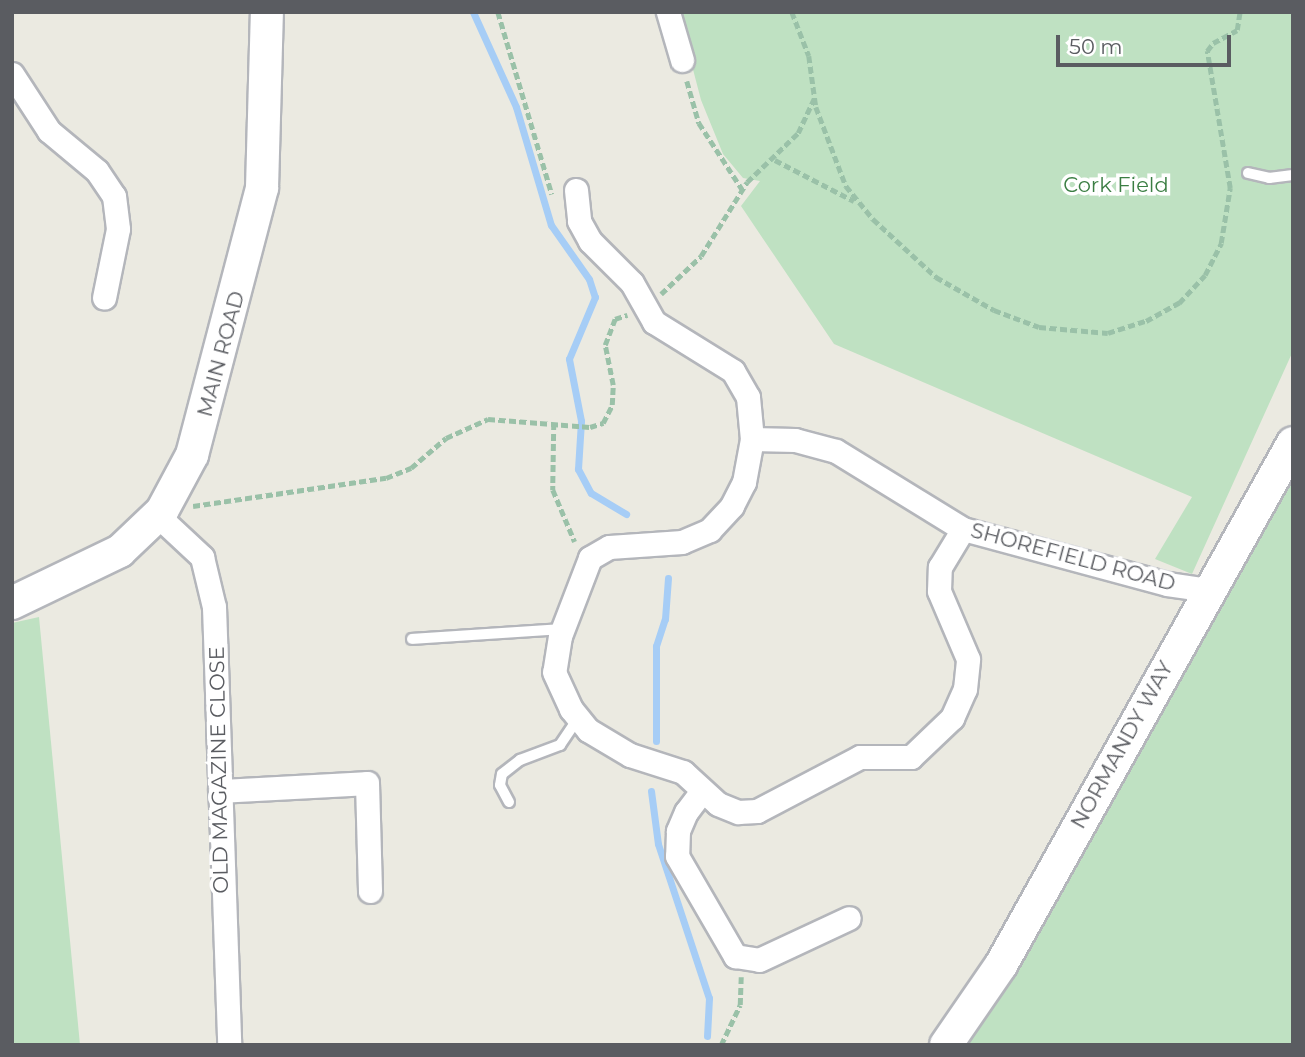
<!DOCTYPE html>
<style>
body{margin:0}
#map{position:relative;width:1305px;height:1057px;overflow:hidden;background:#ebeae1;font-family:Montserrat,sans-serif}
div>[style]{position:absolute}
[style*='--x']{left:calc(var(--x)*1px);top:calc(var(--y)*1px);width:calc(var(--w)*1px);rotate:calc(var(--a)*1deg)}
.green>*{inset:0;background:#bfe1c2}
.stream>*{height:7px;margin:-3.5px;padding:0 3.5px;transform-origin:3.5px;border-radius:3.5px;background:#a6cdf6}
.path>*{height:4.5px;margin-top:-2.25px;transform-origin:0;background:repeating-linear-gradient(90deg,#9ac1a8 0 7px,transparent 0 10.5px)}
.roads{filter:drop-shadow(2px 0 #b4b6bb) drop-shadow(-2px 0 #b4b6bb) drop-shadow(0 2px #b4b6bb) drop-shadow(0 -2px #b4b6bb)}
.lane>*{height:10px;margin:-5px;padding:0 5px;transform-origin:5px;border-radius:5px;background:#fff}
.street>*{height:23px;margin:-11.5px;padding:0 11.5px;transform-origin:11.5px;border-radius:11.5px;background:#fff}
.secondary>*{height:32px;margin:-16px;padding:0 16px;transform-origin:16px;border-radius:16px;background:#fff}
span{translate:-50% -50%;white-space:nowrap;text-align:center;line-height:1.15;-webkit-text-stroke:7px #fff;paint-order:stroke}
.park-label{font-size:21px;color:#3b7e43}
.street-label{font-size:21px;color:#5a5c61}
.frame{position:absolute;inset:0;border:14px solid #5a5c61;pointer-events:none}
.scale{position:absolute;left:1056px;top:35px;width:175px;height:32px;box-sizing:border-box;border:4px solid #5a5c61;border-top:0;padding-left:9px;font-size:21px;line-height:24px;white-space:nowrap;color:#5a5c61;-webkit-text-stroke:5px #fff;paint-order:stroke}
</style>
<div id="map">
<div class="green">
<div style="clip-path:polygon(678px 12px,1293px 12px,1293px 351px,1192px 574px,1155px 559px,1192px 497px,834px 344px,741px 206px,760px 181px,743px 178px,723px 154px,701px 100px)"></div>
<div style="clip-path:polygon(1293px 467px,1293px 1045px,965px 1045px,982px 1016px)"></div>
<div style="clip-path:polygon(39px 617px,80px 1045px,12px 1045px,12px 623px)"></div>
</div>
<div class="stream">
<div style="--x:473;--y:12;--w:104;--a:65.6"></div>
<div style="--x:516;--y:107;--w:123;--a:73.5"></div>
<div style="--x:551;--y:225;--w:66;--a:54.9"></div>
<div style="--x:589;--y:279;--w:19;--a:72"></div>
<div style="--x:595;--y:297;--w:67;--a:112.8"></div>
<div style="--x:569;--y:359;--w:63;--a:79"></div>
<div style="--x:581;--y:421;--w:48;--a:93.6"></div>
<div style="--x:578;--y:469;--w:27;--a:62"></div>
<div style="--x:591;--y:493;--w:41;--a:31"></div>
<div style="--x:656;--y:741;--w:95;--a:-90"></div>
<div style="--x:656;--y:646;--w:28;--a:-72"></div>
<div style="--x:665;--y:619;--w:41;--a:-85.8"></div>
<div style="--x:651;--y:791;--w:53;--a:82.5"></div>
<div style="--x:658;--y:844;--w:162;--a:71.7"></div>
<div style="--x:709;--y:998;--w:38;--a:93"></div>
</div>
<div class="path">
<div style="--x:498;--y:12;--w:190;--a:73.5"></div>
<div style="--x:792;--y:12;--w:47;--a:68.9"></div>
<div style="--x:809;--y:56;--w:51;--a:82.2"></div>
<div style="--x:816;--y:107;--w:85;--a:69.2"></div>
<div style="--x:846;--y:186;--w:43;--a:50.7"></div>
<div style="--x:873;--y:219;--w:86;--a:42.6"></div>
<div style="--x:936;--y:277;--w:67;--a:29.6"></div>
<div style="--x:994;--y:310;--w:48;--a:20.7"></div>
<div style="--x:1039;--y:327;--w:69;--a:5"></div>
<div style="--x:1108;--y:333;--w:40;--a:-18"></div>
<div style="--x:1146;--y:321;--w:38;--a:-29"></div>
<div style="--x:1179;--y:303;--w:38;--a:-47"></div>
<div style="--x:1205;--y:275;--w:36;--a:-63"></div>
<div style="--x:1221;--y:243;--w:56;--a:-80.7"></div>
<div style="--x:1230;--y:188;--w:139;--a:-99.5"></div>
<div style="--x:1207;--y:51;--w:10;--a:-53"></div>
<div style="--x:1213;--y:43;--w:27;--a:-28"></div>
<div style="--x:1237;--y:30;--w:18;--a:-81"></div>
<div style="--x:687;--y:81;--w:44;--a:74.1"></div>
<div style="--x:699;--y:123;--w:79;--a:56.9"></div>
<div style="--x:775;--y:160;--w:89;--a:27.4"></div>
<div style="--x:661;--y:294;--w:55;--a:-43.5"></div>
<div style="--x:701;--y:256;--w:87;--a:-58.1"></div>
<div style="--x:747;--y:182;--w:71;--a:-43.9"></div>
<div style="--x:798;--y:133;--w:40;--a:-65"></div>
<div style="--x:554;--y:423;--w:67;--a:90.9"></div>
<div style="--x:553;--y:490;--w:56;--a:67.1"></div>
<div style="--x:193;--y:506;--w:195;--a:-8.3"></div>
<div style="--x:386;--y:478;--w:27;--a:-22"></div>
<div style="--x:411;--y:468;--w:46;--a:-40.6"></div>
<div style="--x:446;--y:438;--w:46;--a:-24.3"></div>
<div style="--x:488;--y:419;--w:102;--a:4.5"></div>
<div style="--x:590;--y:427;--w:14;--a:-17"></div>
<div style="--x:603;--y:423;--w:20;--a:-63"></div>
<div style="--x:612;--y:405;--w:20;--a:-87"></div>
<div style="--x:613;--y:385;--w:41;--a:-101.3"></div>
<div style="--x:605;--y:345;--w:28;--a:-69"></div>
<div style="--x:615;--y:319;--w:13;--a:-18"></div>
<div style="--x:721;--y:1045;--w:44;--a:-64.6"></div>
<div style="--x:740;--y:1005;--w:28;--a:-88"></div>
</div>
<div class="roads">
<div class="lane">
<div style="--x:1248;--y:173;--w:22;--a:13"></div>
<div style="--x:1269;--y:178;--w:24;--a:-7"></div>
<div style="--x:412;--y:639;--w:150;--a:-3.8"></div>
<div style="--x:509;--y:802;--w:19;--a:-118"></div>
<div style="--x:500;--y:785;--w:11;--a:-80"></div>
<div style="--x:502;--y:774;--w:23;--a:-38"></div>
<div style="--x:520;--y:760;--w:43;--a:-20.6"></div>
<div style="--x:560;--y:745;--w:32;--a:-56"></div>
</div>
<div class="street">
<div style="--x:668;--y:12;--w:50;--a:73.7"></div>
<div style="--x:12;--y:74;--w:68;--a:57"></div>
<div style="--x:49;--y:131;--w:62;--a:39.8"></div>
<div style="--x:97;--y:171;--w:30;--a:56"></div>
<div style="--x:114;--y:196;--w:33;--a:83"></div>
<div style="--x:118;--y:229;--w:70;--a:101.5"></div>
<div style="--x:576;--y:190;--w:31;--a:84"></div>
<div style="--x:579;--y:221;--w:23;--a:61"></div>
<div style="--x:590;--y:241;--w:59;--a:45"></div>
<div style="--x:632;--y:283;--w:45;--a:60.6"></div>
<div style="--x:654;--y:322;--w:93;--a:31.8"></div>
<div style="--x:733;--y:371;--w:30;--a:60"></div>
<div style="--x:748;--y:397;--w:42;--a:84.6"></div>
<div style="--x:752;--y:439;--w:44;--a:100.5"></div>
<div style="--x:744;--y:482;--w:27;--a:117"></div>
<div style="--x:732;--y:506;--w:33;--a:133"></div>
<div style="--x:710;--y:530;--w:30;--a:157"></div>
<div style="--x:682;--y:542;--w:73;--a:176.1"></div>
<div style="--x:609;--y:547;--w:22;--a:150"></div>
<div style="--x:590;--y:558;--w:84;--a:111"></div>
<div style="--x:560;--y:636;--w:36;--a:99"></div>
<div style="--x:554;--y:672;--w:41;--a:65.3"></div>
<div style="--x:571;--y:709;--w:27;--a:51"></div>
<div style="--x:588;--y:730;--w:49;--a:30.8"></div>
<div style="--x:630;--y:755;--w:56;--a:17.8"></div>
<div style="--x:683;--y:772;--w:47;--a:42.4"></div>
<div style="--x:718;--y:804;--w:22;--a:22"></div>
<div style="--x:738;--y:812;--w:19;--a:-3"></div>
<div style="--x:757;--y:811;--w:116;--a:-27.7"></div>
<div style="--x:860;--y:757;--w:51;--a:0"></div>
<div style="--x:911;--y:757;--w:57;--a:-43.6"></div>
<div style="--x:952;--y:718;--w:32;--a:-66"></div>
<div style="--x:965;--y:689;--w:30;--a:-84"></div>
<div style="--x:968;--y:659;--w:74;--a:-113.1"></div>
<div style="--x:939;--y:591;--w:24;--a:-88"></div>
<div style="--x:940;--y:567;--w:44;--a:-58.8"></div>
<div style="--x:752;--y:439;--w:43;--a:1.3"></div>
<div style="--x:795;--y:440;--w:42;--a:15"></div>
<div style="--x:836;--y:451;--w:149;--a:31.6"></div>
<div style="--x:963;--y:529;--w:211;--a:15.1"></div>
<div style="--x:1167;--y:584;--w:41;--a:8.3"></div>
<div style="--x:157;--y:515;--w:62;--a:43"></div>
<div style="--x:202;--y:557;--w:51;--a:76.5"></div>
<div style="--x:214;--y:607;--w:438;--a:88"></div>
<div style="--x:220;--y:791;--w:147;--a:-3.1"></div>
<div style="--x:367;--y:783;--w:108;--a:88.4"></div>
<div style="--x:702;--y:791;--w:26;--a:127"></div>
<div style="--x:686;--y:812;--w:21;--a:113"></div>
<div style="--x:678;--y:831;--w:25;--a:92"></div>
<div style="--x:677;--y:856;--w:116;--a:59.9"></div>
<div style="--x:735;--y:956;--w:24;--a:9"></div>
<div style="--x:759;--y:960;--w:99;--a:-25"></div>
</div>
<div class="secondary">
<div style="--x:12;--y:603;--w:120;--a:-25.7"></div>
<div style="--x:120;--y:551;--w:58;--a:-43.6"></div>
<div style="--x:162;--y:511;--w:64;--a:-61.8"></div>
<div style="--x:192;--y:455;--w:276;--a:-75.3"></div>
<div style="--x:262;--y:188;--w:176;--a:-88.4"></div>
<div style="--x:946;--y:1045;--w:97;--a:-55.5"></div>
<div style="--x:1001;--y:965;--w:598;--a:-60.78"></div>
</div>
</div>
<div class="park-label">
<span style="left:1116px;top:185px">Cork Field</span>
</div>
<div class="street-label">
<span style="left:221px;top:354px;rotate:-75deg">MAIN ROAD</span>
<span style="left:1073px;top:557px;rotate:15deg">SHOREFIELD ROAD</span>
<span style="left:1122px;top:745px;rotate:-61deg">NORMANDY WAY</span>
<span style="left:219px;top:770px;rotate:-91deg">OLD MAGAZINE CLOSE</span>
</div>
<div class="frame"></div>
<div class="scale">50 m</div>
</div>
